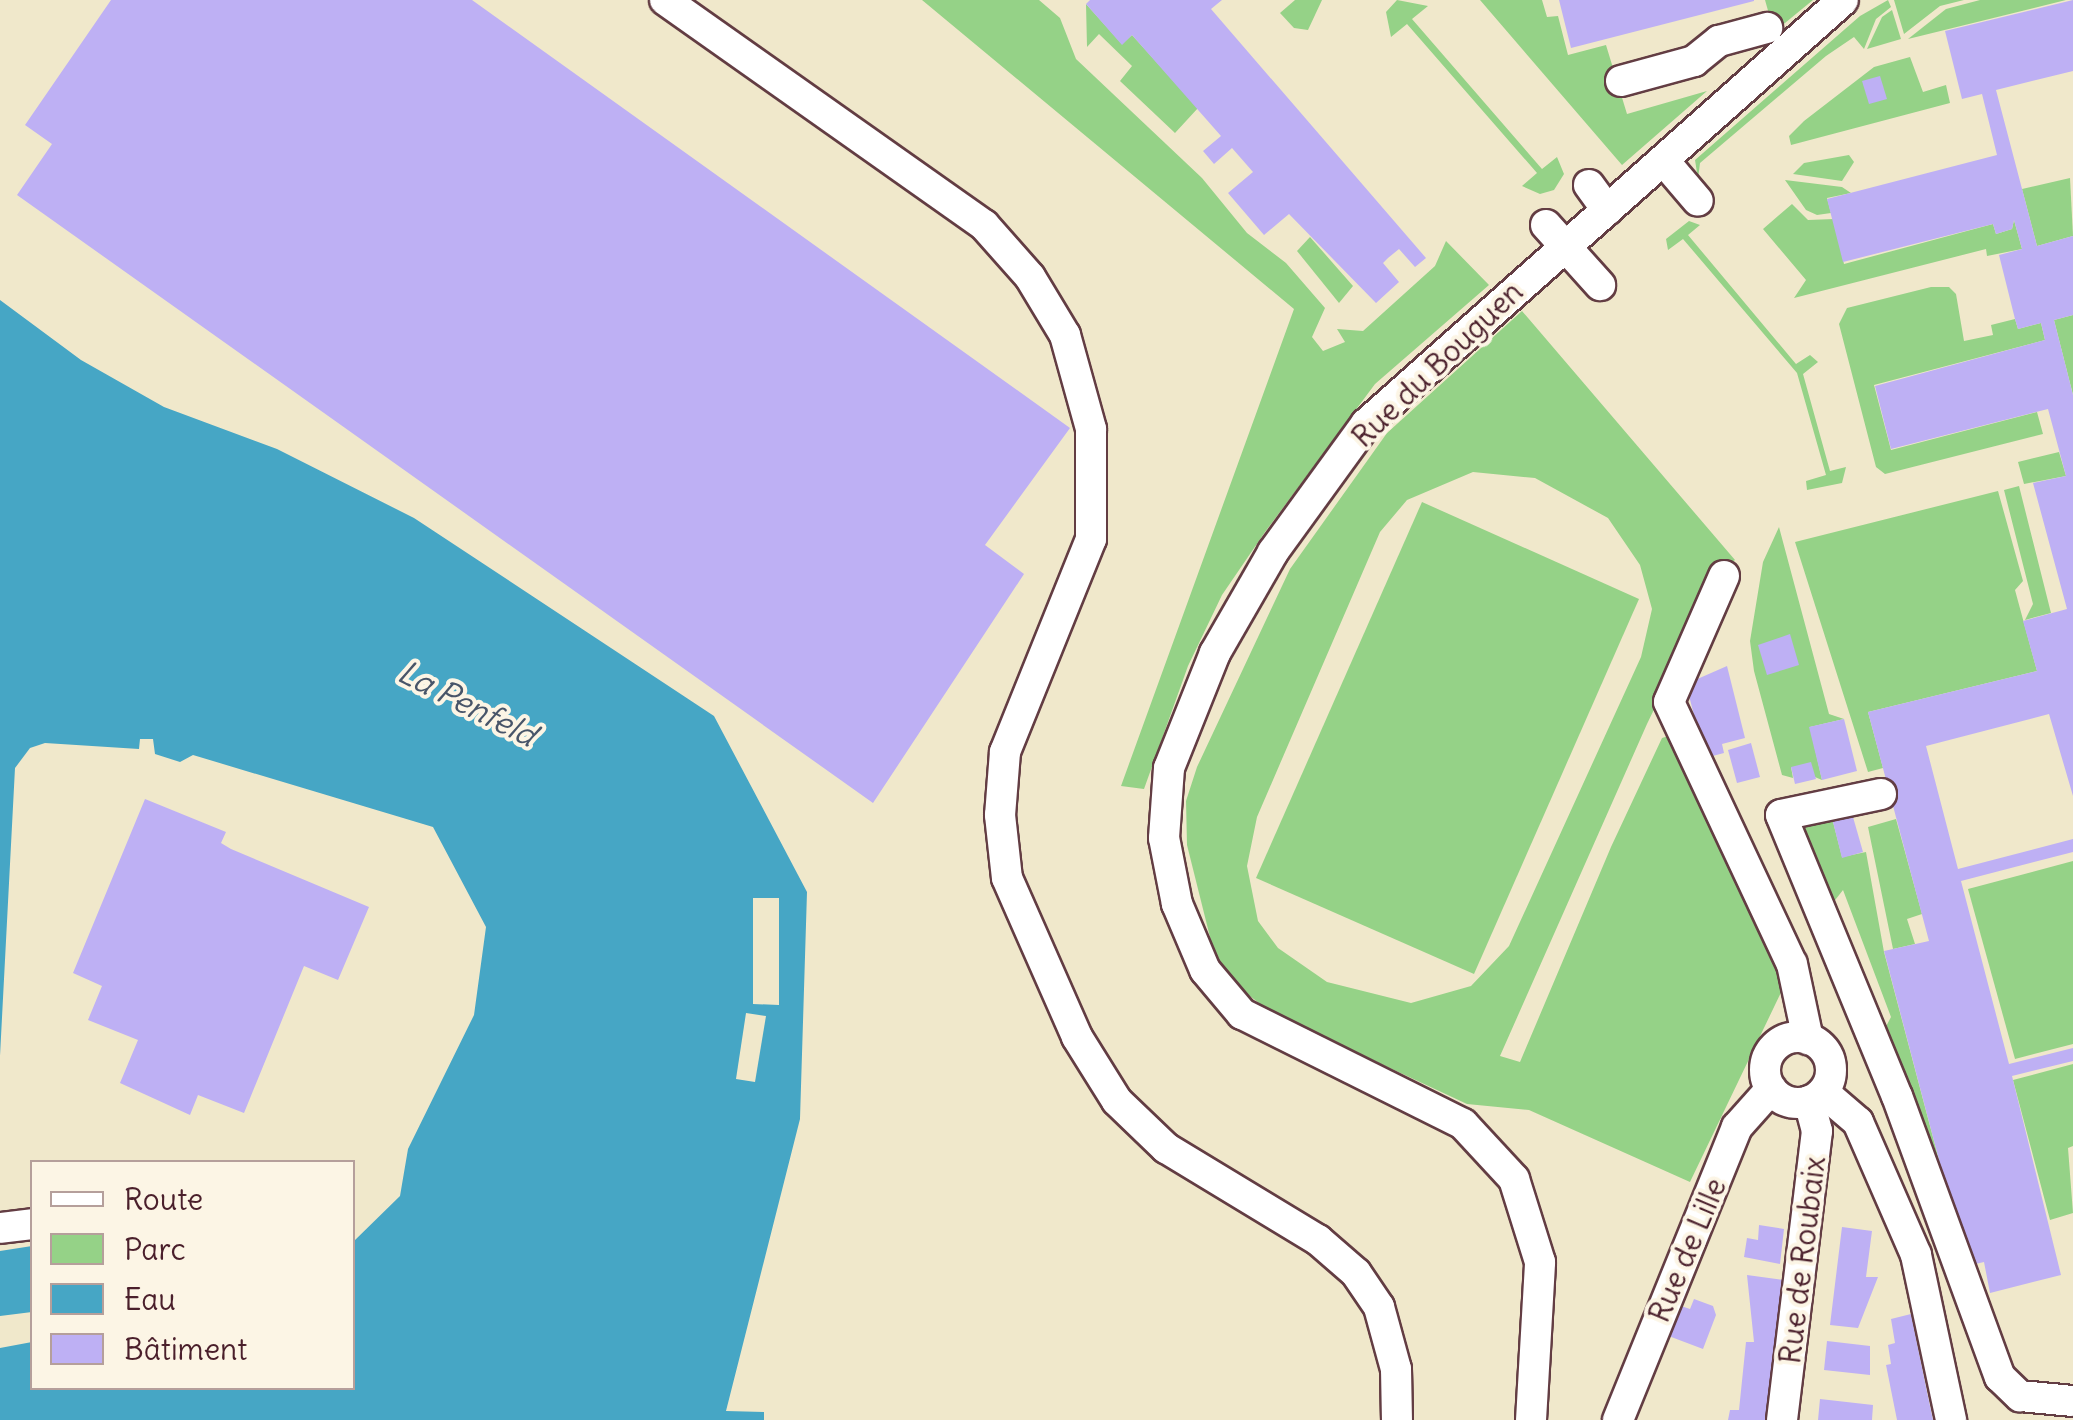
<!DOCTYPE html>
<meta charset="utf-8">
<style>
body{margin:0}
#map{position:relative;width:2073px;height:1420px;overflow:hidden;background:#f0e8cb;font-family:Delius,sans-serif}
div>[style]{position:absolute}
[style*='--x']{left:calc(var(--x)*1px);top:calc(var(--y)*1px);width:calc(var(--w)*1px);rotate:calc(var(--a)*1deg)}
.green>*{inset:0;background:#95d287}
.water>*{inset:0;background:#46a6c5}
.pier>*{inset:0;background:#f0e8cb}
.building>*{inset:0;background:#beb0f4}
.roads{filter:drop-shadow(2px 0 #633d43) drop-shadow(-2px 0 #633d43) drop-shadow(0 2px #633d43) drop-shadow(0 -2px #633d43)}
.minor>*{height:30px;margin:-15px;padding:0 15px;transform-origin:15px;border-radius:15px;background:#fff}
.minor>.ring{margin:-15px;padding:0;box-sizing:content-box;background:none;border:30px solid #fff;border-radius:50%}
span{translate:-50% -50%;white-space:nowrap;text-align:center;line-height:1.15;-webkit-text-stroke:8px #fcf5e5;paint-order:stroke}
.street-label{font-size:30px;color:#4a1f2b}
.water-label{font-size:32px;color:#485569;font-style:italic}
.legend{position:absolute;left:30px;top:1160px;width:325px;height:230px;box-sizing:border-box;background:#fcf5e5;border:2px solid #b59f9b;margin:0;padding:12px 18px;list-style:none;font-size:30px;color:#4a1f2b}
.legend li{display:flex;align-items:center;gap:20px;height:50px}
.legend b{width:50px;border:2px solid #b59f9b}
</style>
<div id="map">
<div class="green">
<div style="clip-path:polygon(922px 0,1039px 0,1060px 18px,1076px 59px,1202px 178px,1247px 233px,1286px 263px,1325px 308px,1312px 337px,1323px 351px,1345px 342px,1337px 329px,1363px 331px,1435px 266px,1446px 241px,1489px 285px,1375px 384px,1265px 532px,1222px 595px,1188px 666px,1144px 789px,1121px 786px,1294px 309px)"></div>
<div style="clip-path:polygon(1295px 0,1322px 0,1308px 30px,1294px 28px,1280px 13px)"></div>
<div style="clip-path:polygon(1397px 0,1428px 6px,1412px 19px,1542px 169px,1557px 157px,1564px 174px,1554px 190px,1540px 194px,1522px 186px,1537px 173px,1407px 24px,1391px 37px,1386px 12px)"></div>
<div style="clip-path:polygon(1480px 0,1542px 0,1547px 17px,1558px 16px,1568px 55px,1606px 45px,1627px 114px,1707px 91px,1622px 165px)"></div>
<div style="clip-path:polygon(1765px 0,1813px 0,1774px 32px)"></div>
<div style="clip-path:polygon(1888px 0,1891px 7px,1876px 19px,1864px 49px,1854px 37px,1826px 56px,1700px 163px,1698px 179px,1695px 160px,1860px 16px)"></div>
<div style="clip-path:polygon(1894px 0,1964px 0,1940px 6px,1904px 34px)"></div>
<div style="clip-path:polygon(1980px 0,2066px 0,1908px 39px,1946px 9px)"></div>
<div style="clip-path:polygon(1086px 4px,1122px 44px,1132px 35px,1198px 108px,1175px 133px,1120px 81px,1132px 66px,1099px 34px,1087px 47px)"></div>
<div style="clip-path:polygon(1892px 10px,1901px 39px,1867px 49px,1882px 17px)"></div>
<div style="clip-path:polygon(1910px 57px,1923px 92px,1946px 85px,1950px 103px,1791px 145px,1789px 136px,1804px 121px,1874px 67px)"></div>
<div style="clip-path:polygon(1849px 155px,1854px 162px,1842px 181px,1793px 174px,1804px 163px)"></div>
<div style="clip-path:polygon(2070px 178px,2073px 236px,2037px 246px,2022px 189px)"></div>
<div style="clip-path:polygon(1785px 180px,1842px 187px,1851px 193px,1827px 198px,1831px 213px,1817px 215px,1806px 210px)"></div>
<div style="clip-path:polygon(1792px 204px,1808px 220px,1834px 219px,1844px 264px,1993px 224px,1996px 234px,2012px 229px,2014px 220px,2022px 249px,1987px 256px,1986px 249px,1794px 298px,1806px 280px,1763px 229px)"></div>
<div style="clip-path:polygon(1689px 221px,1700px 225px,1688px 235px,1796px 364px,1810px 355px,1818px 362px,1803px 374px,1830px 471px,1846px 467px,1842px 483px,1807px 490px,1806px 481px,1826px 475px,1797px 373px,1683px 239px,1668px 250px,1666px 239px)"></div>
<div style="clip-path:polygon(1310px 237px,1353px 286px,1339px 303px,1297px 251px)"></div>
<div style="clip-path:polygon(1931px 287px,1949px 287px,1956px 294px,1964px 341px,1993px 335px,1991px 325px,2015px 319px,2018px 329px,2041px 323px,2045px 340px,1874px 385px,1891px 450px,2037px 412px,2043px 434px,1885px 474px,1876px 467px,1839px 324px,1847px 308px)"></div>
<div style="clip-path:polygon(evenodd,1522px 311px,1735px 560px,1721px 570px,1647px 724px,1500px 1056px,1520px 1062px,1611px 847px,1662px 738px,1672px 735px,1787px 980px,1690px 1182px,1529px 1110px,1467px 1104px,1272px 1013px,1242px 990px,1214px 953px,1187px 845px,1186px 801px,1197px 767px,1290px 569px,1387px 433px,1522px 311px,1473px 472px,1535px 478px,1608px 518px,1640px 565px,1652px 609px,1641px 657px,1509px 946px,1471px 986px,1411px 1003px,1327px 982px,1278px 948px,1258px 921px,1247px 866px,1257px 817px,1380px 532px,1407px 500px,1473px 472px)"></div>
<div style="clip-path:polygon(2073px 315px,2073px 395px,2054px 320px)"></div>
<div style="clip-path:polygon(2059px 452px,2066px 476px,2024px 484px,2018px 462px)"></div>
<div style="clip-path:polygon(2019px 486px,2051px 613px,2025px 620px,2033px 604px,2004px 490px)"></div>
<div style="clip-path:polygon(1998px 491px,2023px 581px,2015px 590px,2037px 671px,1868px 712px,1883px 768px,1868px 772px,1795px 542px)"></div>
<div style="clip-path:polygon(1422px 502px,1639px 599px,1474px 974px,1256px 878px)"></div>
<div style="clip-path:polygon(1779px 527px,1829px 714px,1844px 719px,1810px 727px,1822px 780px,1791px 767px,1793px 778px,1782px 775px,1754px 671px,1750px 641px,1763px 562px)"></div>
<div style="clip-path:polygon(1831px 814px,1842px 857px,1866px 852px,1884px 952px,1967px 1266px,1881px 1036px,1891px 1017px,1843px 890px,1832px 904px,1801px 820px)"></div>
<div style="clip-path:polygon(1896px 819px,1922px 914px,1907px 919px,1915px 944px,1893px 949px,1868px 827px)"></div>
<div style="clip-path:polygon(2073px 861px,2073px 1044px,2015px 1059px,1968px 889px)"></div>
<div style="clip-path:polygon(2073px 1064px,2073px 1146px,2068px 1148px,2073px 1213px,2050px 1220px,2013px 1080px)"></div>
</div>
<div class="water">
<div style="clip-path:polygon(0 300px,81px 360px,164px 407px,277px 449px,414px 518px,714px 716px,807px 892px,800px 1119px,726px 1411px,764px 1412px,764px 1420px,0 1420px,0 1348px,32px 1342px,32px 1388px,352px 1388px,353px 1242px,400px 1196px,408px 1149px,474px 1015px,486px 927px,433px 827px,193px 755px,180px 762px,155px 754px,153px 739px,140px 739px,139px 749px,45px 743px,30px 748px,15px 768px,0 1056px)"></div>
<div style="clip-path:polygon(32px 1246px,32px 1312px,0 1316px,0 1251px)"></div>
</div>
<div class="pier">
<div style="clip-path:polygon(753px 898px,779px 898px,779px 1005px,753px 1004px)"></div>
<div style="clip-path:polygon(746px 1013px,766px 1016px,755px 1082px,736px 1079px)"></div>
</div>
<div class="building">
<div style="clip-path:polygon(111px 0,472px 0,1070px 428px,985px 545px,1024px 574px,873px 803px,17px 195px,52px 144px,25px 125px)"></div>
<div style="clip-path:polygon(1090px 0,1222px 0,1211px 9px,1426px 258px,1415px 267px,1399px 249px,1388px 258px,1383px 263px,1399px 282px,1376px 303px,1289px 214px,1264px 235px,1228px 193px,1253px 172px,1232px 148px,1214px 164px,1203px 151px,1221px 136px,1132px 35px,1122px 45px,1086px 4px)"></div>
<div style="clip-path:polygon(1559px 0,1754px 0,1754px 1px,1571px 48px)"></div>
<div style="clip-path:polygon(2073px 0,2073px 71px,1996px 90px,2037px 246px,2073px 236px,2073px 315px,2054px 320px,2073px 395px,2073px 796px,2049px 714px,1926px 746px,1958px 869px,2073px 839px,2073px 852px,1961px 881px,2009px 1064px,2073px 1048px,2073px 1061px,2012px 1076px,2061px 1275px,1990px 1293px,1984px 1262px,1967px 1266px,1884px 951px,1929px 941px,1868px 712px,2037px 671px,2023px 621px,2067px 609px,2033px 483px,2066px 476px,2048px 409px,1891px 449px,1875px 386px,2045px 340px,2041px 323px,2018px 329px,2015px 319px,1999px 255px,2022px 249px,2014px 220px,2012px 229px,1996px 234px,1993px 224px,1843px 262px,1827px 199px,1997px 155px,1982px 94px,1962px 99px,1945px 31px)"></div>
<div style="clip-path:polygon(1880px 76px,1887px 99px,1869px 104px,1862px 81px)"></div>
<div style="clip-path:polygon(1790px 634px,1799px 665px,1767px 675px,1758px 645px)"></div>
<div style="clip-path:polygon(1727px 666px,1745px 738px,1722px 744px,1724px 753px,1705px 758px,1686px 684px)"></div>
<div style="clip-path:polygon(1844px 719px,1857px 771px,1822px 780px,1809px 727px)"></div>
<div style="clip-path:polygon(1751px 743px,1760px 777px,1737px 783px,1728px 750px)"></div>
<div style="clip-path:polygon(1811px 762px,1816px 779px,1795px 784px,1791px 767px)"></div>
<div style="clip-path:polygon(145px 799px,226px 832px,221px 843px,231px 849px,369px 907px,338px 980px,304px 966px,244px 1113px,198px 1095px,190px 1115px,120px 1083px,138px 1040px,88px 1020px,102px 986px,73px 973px)"></div>
<div style="clip-path:polygon(1851px 810px,1863px 852px,1842px 858px,1831px 814px)"></div>
<div style="clip-path:polygon(1759px 1225px,1784px 1229px,1780px 1264px,1744px 1257px,1747px 1238px,1758px 1240px)"></div>
<div style="clip-path:polygon(1842px 1227px,1872px 1231px,1866px 1277px,1878px 1277px,1858px 1328px,1830px 1325px)"></div>
<div style="clip-path:polygon(1747px 1275px,1784px 1280px,1767px 1420px,1728px 1420px,1730px 1410px,1739px 1410px,1746px 1342px,1754px 1342px)"></div>
<div style="clip-path:polygon(1694px 1299px,1713px 1306px,1716px 1315px,1703px 1349px,1666px 1335px,1678px 1305px,1690px 1309px)"></div>
<div style="clip-path:polygon(1911px 1314px,1927px 1392px,1933px 1420px,1897px 1420px,1886px 1365px,1891px 1364px,1888px 1345px,1895px 1343px,1891px 1319px)"></div>
<div style="clip-path:polygon(1827px 1341px,1870px 1346px,1870px 1375px,1824px 1370px)"></div>
<div style="clip-path:polygon(1820px 1399px,1873px 1405px,1872px 1420px,1818px 1420px)"></div>
</div>
<div class="roads">
<div class="minor">
<div style="--x:665;--y:0;--w:390;--a:35.2"></div>
<div style="--x:984;--y:225;--w:69;--a:48.5"></div>
<div style="--x:1030;--y:277;--w:68;--a:58.9"></div>
<div style="--x:1065;--y:335;--w:98;--a:74.5"></div>
<div style="--x:1091;--y:429;--w:110;--a:90"></div>
<div style="--x:1091;--y:539;--w:230;--a:112"></div>
<div style="--x:1005;--y:752;--w:63;--a:94.5"></div>
<div style="--x:1000;--y:815;--w:63;--a:83.7"></div>
<div style="--x:1007;--y:878;--w:174;--a:66.2"></div>
<div style="--x:1077;--y:1037;--w:75;--a:58"></div>
<div style="--x:1117;--y:1101;--w:68;--a:43.8"></div>
<div style="--x:1166;--y:1148;--w:178;--a:31.2"></div>
<div style="--x:1318;--y:1240;--w:50;--a:41"></div>
<div style="--x:1356;--y:1273;--w:41;--a:55.9"></div>
<div style="--x:1379;--y:1307;--w:64;--a:74.7"></div>
<div style="--x:1396;--y:1369;--w:51;--a:88.9"></div>
<div style="--x:1621;--y:81;--w:76;--a:-15.3"></div>
<div style="--x:1694;--y:61;--w:32;--a:-39"></div>
<div style="--x:1719;--y:41;--w:50;--a:-15.2"></div>
<div style="--x:1664;--y:161;--w:52;--a:49.6"></div>
<div style="--x:1589;--y:185;--w:31;--a:54"></div>
<div style="--x:1546;--y:225;--w:81;--a:48"></div>
<div style="--x:1724;--y:576;--w:137;--a:113.6"></div>
<div style="--x:1669;--y:702;--w:289;--a:64.9"></div>
<div style="--x:1792;--y:964;--w:77;--a:78"></div>
<div style="--x:1881;--y:794;--w:102;--a:168.1"></div>
<div style="--x:1781;--y:815;--w:304;--a:67.6"></div>
<div style="--x:1897;--y:1096;--w:299;--a:69.9"></div>
<div style="--x:2000;--y:1377;--w:28;--a:44"></div>
<div style="--x:2020;--y:1396;--w:53;--a:5.4"></div>
<div class="ring" style="left:1765px;top:1037px;width:36px;height:36px"></div>
<div style="--x:1823;--y:1092;--w:46;--a:40.6"></div>
<div style="--x:1858;--y:1122;--w:145;--a:66.4"></div>
<div style="--x:1916;--y:1255;--w:169;--a:78"></div>
<div style="--x:0;--y:1228;--w:32;--a:-7"></div>
<div style="--x:1531;--y:1420;--w:158;--a:-86.7"></div>
<div style="--x:1540;--y:1262;--w:87;--a:-107.4"></div>
<div style="--x:1514;--y:1179;--w:75;--a:-132.8"></div>
<div style="--x:1463;--y:1124;--w:247;--a:-153.5"></div>
<div style="--x:1242;--y:1014;--w:57;--a:-130.1"></div>
<div style="--x:1205;--y:970;--w:72;--a:-113"></div>
<div style="--x:1177;--y:904;--w:67;--a:-101.1"></div>
<div style="--x:1164;--y:838;--w:70;--a:-85.9"></div>
<div style="--x:1169;--y:768;--w:124;--a:-68.2"></div>
<div style="--x:1215;--y:653;--w:116;--a:-60.1"></div>
<div style="--x:1273;--y:552;--w:158;--a:-54"></div>
<div style="--x:1366;--y:424;--w:638;--a:-41.63"></div>
<div style="--x:1618;--y:1420;--w:316;--a:-67.9"></div>
<div style="--x:1737;--y:1127;--w:51;--a:-48.2"></div>
<div style="--x:1782;--y:1420;--w:291;--a:-83.1"></div>
<div style="--x:1817;--y:1131;--w:31;--a:-105"></div>
</div>
</div>
<div class="street-label">
<span style="left:1437px;top:364px;rotate:-44deg">Rue du Bouguen</span>
<span style="left:1687px;top:1250px;rotate:-67deg">Rue de Lille</span>
<span style="left:1802px;top:1260px;rotate:-83deg">Rue de Roubaix</span>
</div>
<div class="water-label">
<span style="left:467px;top:704px;rotate:27deg">La Penfeld</span>
</div>
<ul class="legend">
<li><b style="height:12px;background:#fff"></b>Route</li>
<li><b style="height:28px;background:#95d287"></b>Parc</li>
<li><b style="height:28px;background:#46a6c5"></b>Eau</li>
<li><b style="height:28px;background:#beb0f4"></b>Bâtiment</li>
</ul>
</div>
